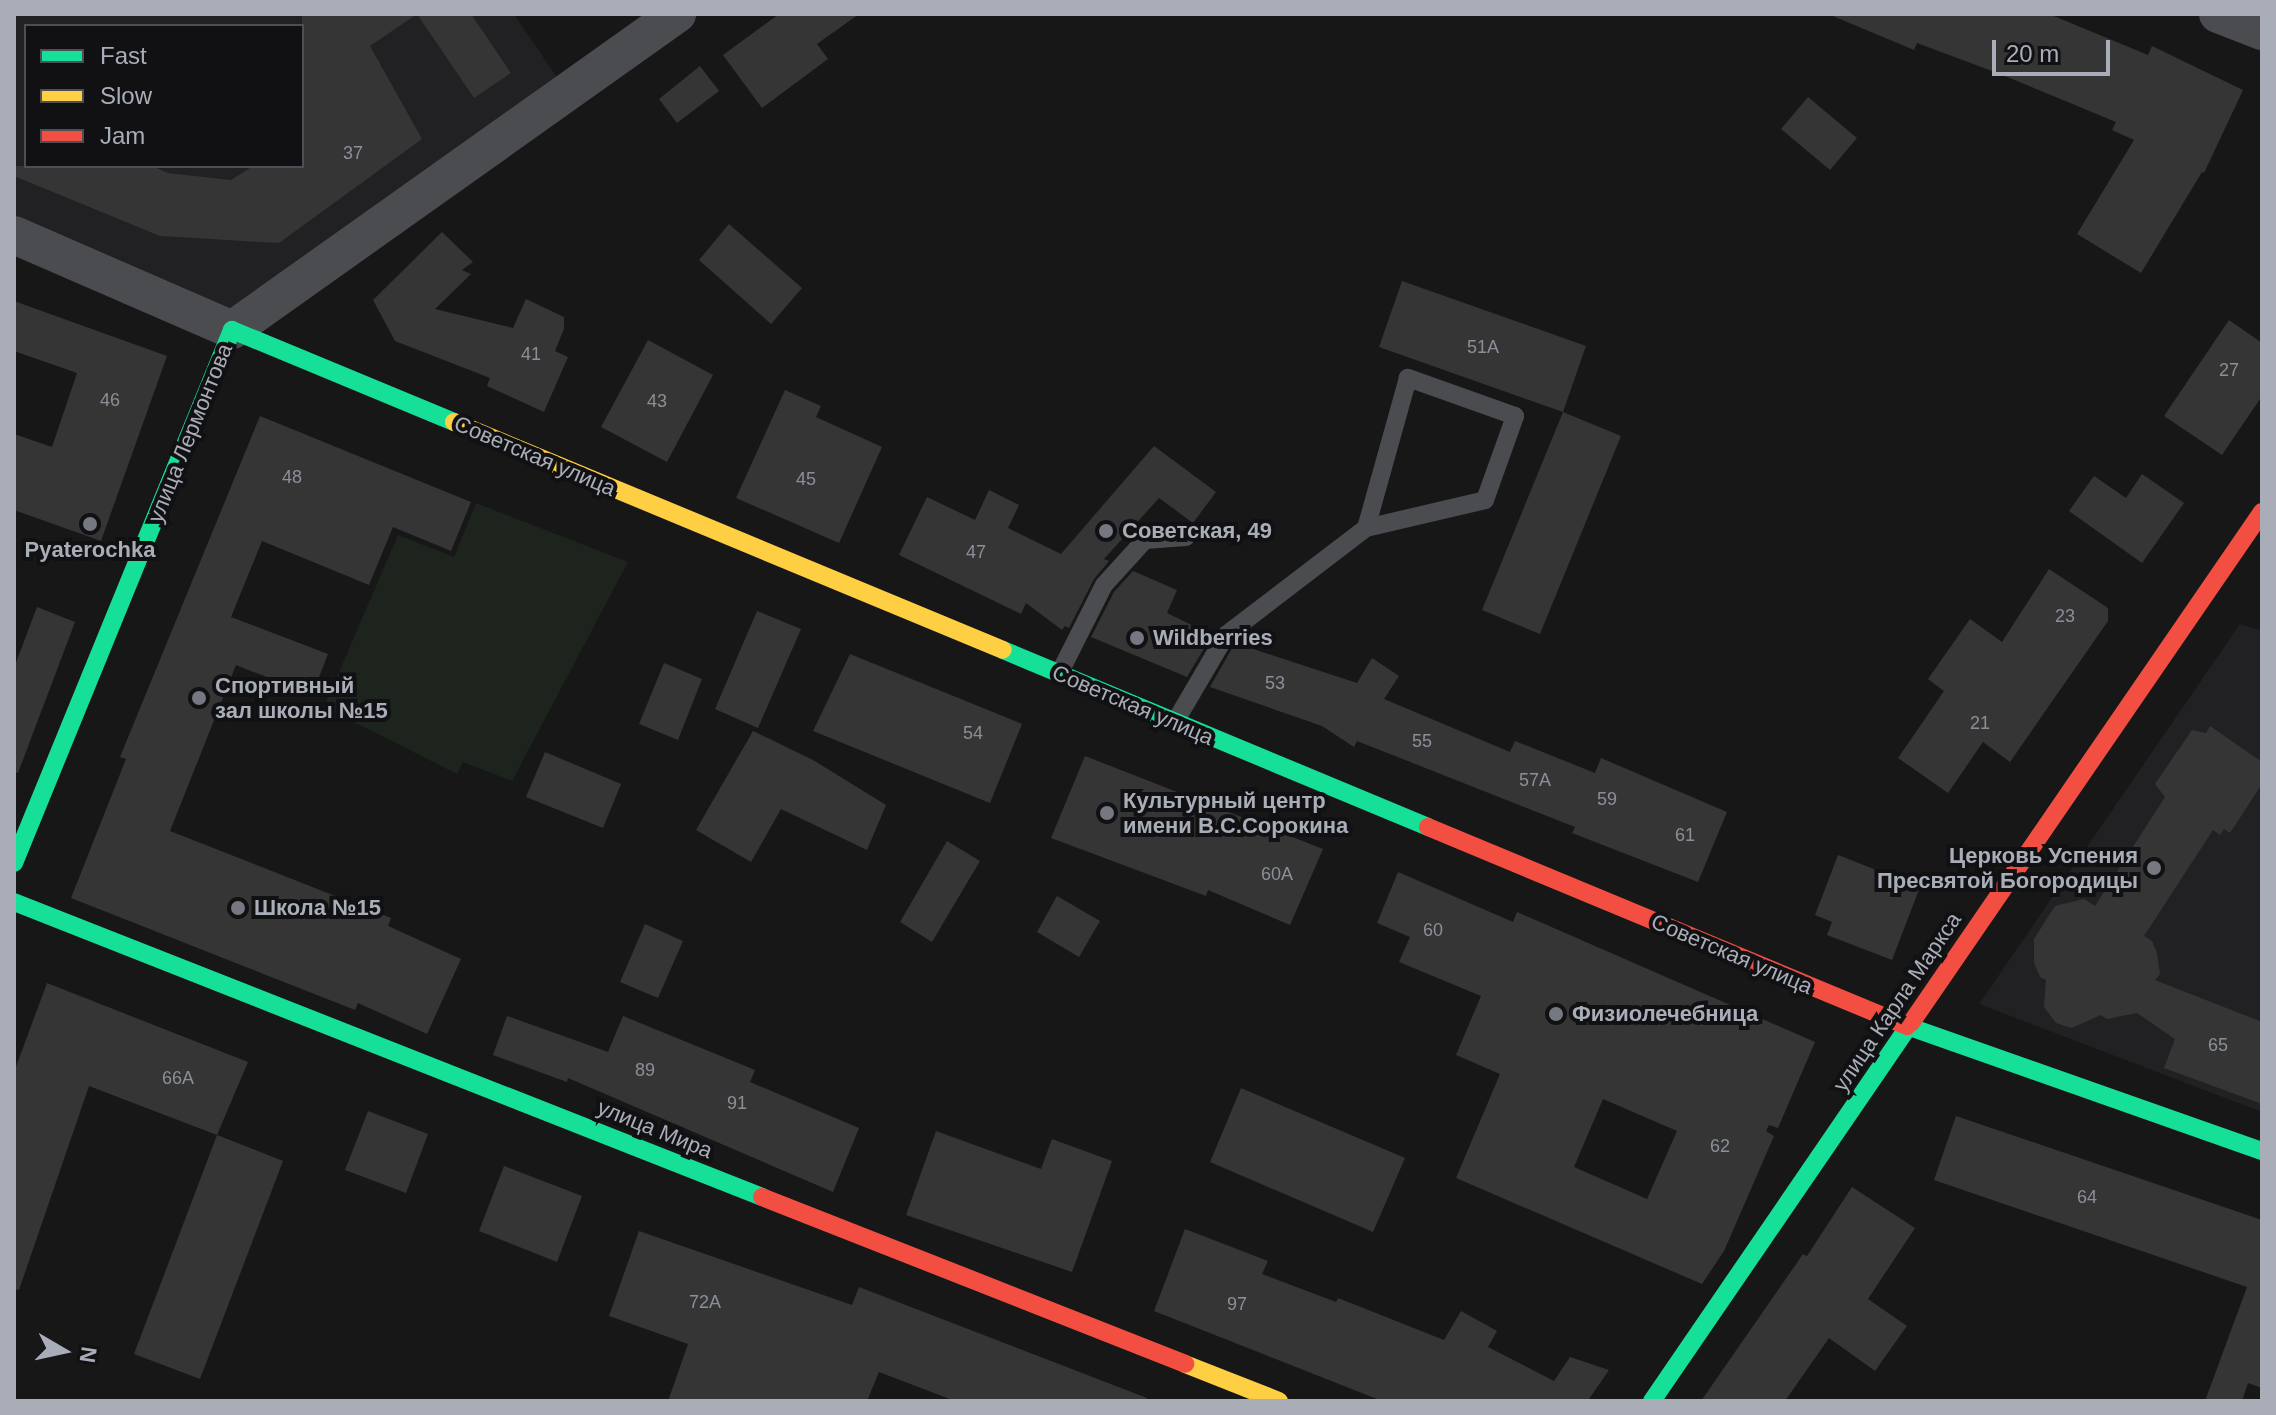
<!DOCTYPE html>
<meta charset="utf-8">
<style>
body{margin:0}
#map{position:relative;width:2276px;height:1415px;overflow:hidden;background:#171717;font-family:Helvetica,sans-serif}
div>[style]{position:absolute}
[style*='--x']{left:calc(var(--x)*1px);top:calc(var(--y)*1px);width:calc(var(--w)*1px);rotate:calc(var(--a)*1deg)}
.built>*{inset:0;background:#212123}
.green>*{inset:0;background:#1d241e}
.building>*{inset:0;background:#353536}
.lane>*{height:18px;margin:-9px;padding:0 9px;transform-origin:9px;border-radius:9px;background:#4b4c50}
.street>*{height:38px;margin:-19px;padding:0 19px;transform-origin:19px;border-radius:19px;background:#4b4c50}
.fast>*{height:18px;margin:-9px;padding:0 9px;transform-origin:9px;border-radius:9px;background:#16e098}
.slow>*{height:18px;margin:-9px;padding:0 9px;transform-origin:9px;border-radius:9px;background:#ffcf43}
.jam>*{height:18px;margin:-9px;padding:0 9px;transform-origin:9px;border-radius:9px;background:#f24e42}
.dots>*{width:22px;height:22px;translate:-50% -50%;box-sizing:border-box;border:4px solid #111113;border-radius:50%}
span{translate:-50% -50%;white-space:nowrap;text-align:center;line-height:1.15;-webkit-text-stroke:8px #111113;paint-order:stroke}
.number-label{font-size:18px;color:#8b8f98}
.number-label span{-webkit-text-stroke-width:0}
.street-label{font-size:22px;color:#a8adb8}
.poi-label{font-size:22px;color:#a8adb8;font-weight:700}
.left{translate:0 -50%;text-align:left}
.right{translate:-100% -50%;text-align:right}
.frame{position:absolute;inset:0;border:16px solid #a8adb8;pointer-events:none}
.legend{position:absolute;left:24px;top:24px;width:280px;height:144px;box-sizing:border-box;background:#111113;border:2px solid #4d4f55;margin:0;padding:10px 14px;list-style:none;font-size:24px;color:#a8adb8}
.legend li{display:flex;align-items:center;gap:16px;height:40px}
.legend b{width:40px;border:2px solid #4d4f55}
.north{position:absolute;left:24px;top:1311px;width:80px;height:80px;-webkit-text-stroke:6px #111113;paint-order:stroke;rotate:99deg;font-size:22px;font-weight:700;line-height:32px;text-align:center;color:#a8adb8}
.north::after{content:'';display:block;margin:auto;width:28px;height:36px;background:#a8adb8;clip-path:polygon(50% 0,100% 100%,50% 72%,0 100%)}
.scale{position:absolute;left:1992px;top:40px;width:118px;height:36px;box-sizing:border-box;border:4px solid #a8adb8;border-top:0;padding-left:10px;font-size:24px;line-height:28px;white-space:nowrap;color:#a8adb8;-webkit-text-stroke:6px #111113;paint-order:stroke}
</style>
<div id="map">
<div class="built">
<div style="clip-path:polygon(evenodd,14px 14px,514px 14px,562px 85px,227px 319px,14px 225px,14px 14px,26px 26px,302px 26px,302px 166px,26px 166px,26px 26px)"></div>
<div style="clip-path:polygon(2240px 624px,2262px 631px,2262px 1112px,1979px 1004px)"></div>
</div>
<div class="green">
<div style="clip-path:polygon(476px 503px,628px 562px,512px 781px,463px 762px,457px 774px,324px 707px,398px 535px,454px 557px)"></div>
</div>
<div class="building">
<div style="clip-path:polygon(302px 14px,471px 14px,511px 73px,474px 98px,417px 14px,370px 46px,422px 139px,279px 243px,160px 236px,14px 176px,14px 166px,152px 166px,168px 173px,231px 180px,253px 166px,302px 166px)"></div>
<div style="clip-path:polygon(779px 14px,859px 14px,817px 44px,828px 59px,762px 108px,723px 55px)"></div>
<div style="clip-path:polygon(1828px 14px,2049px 14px,2148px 55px,2152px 46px,2243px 90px,2204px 173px,2202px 172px,2141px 273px,2077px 234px,2134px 140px,2112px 130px,2116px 122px,2000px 74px,1917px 43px,1914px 50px)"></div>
<div style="clip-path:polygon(700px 66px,719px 91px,677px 123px,659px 99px)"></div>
<div style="clip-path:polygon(1808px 97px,1857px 138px,1830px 170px,1781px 129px)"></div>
<div style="clip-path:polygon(729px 224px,802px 288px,771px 324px,699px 260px)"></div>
<div style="clip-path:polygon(442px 232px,473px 262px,462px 270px,471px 274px,435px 309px,513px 328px,526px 299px,564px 317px,564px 329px,555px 351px,568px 357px,544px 412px,487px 386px,490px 378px,395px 341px,373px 300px)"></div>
<div style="clip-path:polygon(1402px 281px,1586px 346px,1563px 412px,1379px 347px)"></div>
<div style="clip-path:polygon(14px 301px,167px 356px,101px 541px,14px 510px,14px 434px,52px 447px,77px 373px,14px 351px)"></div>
<div style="clip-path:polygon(2229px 320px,2262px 343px,2262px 396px,2222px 455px,2164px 416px)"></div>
<div style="clip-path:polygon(648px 340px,713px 375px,667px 462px,601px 427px)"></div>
<div style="clip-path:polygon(785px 390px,821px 406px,816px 417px,882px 447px,839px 543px,736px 498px)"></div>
<div style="clip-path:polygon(1563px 412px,1621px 436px,1540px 634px,1482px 610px)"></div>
<div style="clip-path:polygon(260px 416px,471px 502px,451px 551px,393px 527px,369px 585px,262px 541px,231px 617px,328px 654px,312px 695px,236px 665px,170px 831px,391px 918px,388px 926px,461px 959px,427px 1034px,358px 1003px,355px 1010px,71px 898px,126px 759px,120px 757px)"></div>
<div style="clip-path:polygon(1154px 446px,1216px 492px,1193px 523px,1159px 498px,1104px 559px,1109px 561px,1094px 579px,1069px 628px,1065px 626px,1062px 630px,1026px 603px,1021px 614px,899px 555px,927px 497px,975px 520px,989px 490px,1019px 505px,1008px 528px,1061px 554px)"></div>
<div style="clip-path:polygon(2142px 474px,2184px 503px,2142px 563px,2069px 511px,2094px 476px,2126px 498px)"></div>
<div style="clip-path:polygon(2049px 569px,2108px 608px,2108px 621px,2010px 762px,1983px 742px,1948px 793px,1898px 758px,1944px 691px,1928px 679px,1970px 619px,2002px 642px)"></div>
<div style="clip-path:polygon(1133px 571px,1177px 590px,1167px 613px,1212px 635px,1187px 677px,1091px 637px,1114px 592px)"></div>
<div style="clip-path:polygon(37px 607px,75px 622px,18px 773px,14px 772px,14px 668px)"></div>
<div style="clip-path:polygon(757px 611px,801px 629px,758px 728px,715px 709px)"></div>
<div style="clip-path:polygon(1235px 643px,1357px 683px,1372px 658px,1399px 676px,1384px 699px,1510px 752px,1515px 741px,1595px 773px,1601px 758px,1727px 812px,1698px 882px,1572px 833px,1575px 827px,1357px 741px,1354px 747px,1322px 726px,1210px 687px)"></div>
<div style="clip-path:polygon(850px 654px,1022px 724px,990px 803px,813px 731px)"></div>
<div style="clip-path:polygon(664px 663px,702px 679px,678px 740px,639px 724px)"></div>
<div style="clip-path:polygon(2210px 726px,2262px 762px,2262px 784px,2230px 833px,2224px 829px,2220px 835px,2213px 830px,2144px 936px,2152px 941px,2157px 953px,2160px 974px,2155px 980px,2262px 1022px,2262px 1104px,2164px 1068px,2175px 1039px,2137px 1013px,2107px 1019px,2101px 1015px,2072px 1028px,2056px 1023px,2044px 1007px,2046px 980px,2040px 977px,2034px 963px,2034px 939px,2055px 906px,2084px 899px,2095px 906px,2165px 797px,2155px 784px,2192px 730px,2206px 733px)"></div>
<div style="clip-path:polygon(753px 731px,813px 760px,886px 805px,867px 850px,781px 809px,751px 862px,696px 830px)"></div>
<div style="clip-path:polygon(545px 752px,621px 784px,603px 828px,526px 797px)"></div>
<div style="clip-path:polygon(1085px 756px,1323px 849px,1290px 925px,1208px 890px,1206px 896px,1051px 838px)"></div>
<div style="clip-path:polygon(947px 841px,980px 861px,932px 942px,900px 922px)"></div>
<div style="clip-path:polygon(1838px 855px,1920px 887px,1892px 960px,1827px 935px,1832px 922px,1815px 915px)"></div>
<div style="clip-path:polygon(evenodd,1398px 872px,1513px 922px,1517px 912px,1815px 1042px,1778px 1128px,1769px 1125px,1766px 1131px,1774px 1136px,1724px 1251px,1702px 1284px,1456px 1178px,1500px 1074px,1456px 1055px,1481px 996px,1399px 962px,1410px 937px,1377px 923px,1398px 872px,1603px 1099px,1677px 1131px,1647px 1199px,1574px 1167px,1603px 1099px)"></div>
<div style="clip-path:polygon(1057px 896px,1100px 921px,1079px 957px,1037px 932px)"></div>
<div style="clip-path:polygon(645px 924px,683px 941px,658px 998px,620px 982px)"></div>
<div style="clip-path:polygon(47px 983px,248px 1062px,217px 1135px,89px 1086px,19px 1290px,14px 1289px,14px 1072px)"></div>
<div style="clip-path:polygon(507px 1016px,608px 1052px,623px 1016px,755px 1070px,750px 1082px,859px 1128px,833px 1192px,568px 1078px,567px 1082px,493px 1055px)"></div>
<div style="clip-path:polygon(1241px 1088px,1405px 1158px,1373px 1232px,1210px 1162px)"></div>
<div style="clip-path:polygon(368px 1111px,428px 1134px,406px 1193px,345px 1170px)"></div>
<div style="clip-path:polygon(1956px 1116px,2262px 1220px,2262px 1388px,2248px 1383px,2242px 1401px,2205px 1401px,2247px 1287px,1934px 1180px)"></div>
<div style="clip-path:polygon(936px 1131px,1041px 1169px,1052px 1139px,1112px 1161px,1072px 1272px,906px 1215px)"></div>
<div style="clip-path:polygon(217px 1135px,283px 1161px,200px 1379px,134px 1354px)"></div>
<div style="clip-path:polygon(504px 1166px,582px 1196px,557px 1262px,479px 1231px)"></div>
<div style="clip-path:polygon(1852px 1187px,1915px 1228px,1868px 1299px,1907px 1326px,1875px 1371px,1829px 1338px,1785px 1401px,1701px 1401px,1803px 1254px,1807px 1256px)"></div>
<div style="clip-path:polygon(1185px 1229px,1268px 1261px,1262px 1274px,1336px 1302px,1338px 1298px,1444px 1340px,1461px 1311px,1497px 1331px,1488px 1347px,1554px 1381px,1570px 1357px,1609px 1370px,1589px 1399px,1592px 1401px,1382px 1401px,1154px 1311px)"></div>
<div style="clip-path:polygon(639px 1231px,852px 1305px,859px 1287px,1147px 1398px,1146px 1401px,955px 1401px,879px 1372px,867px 1401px,668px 1401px,688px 1344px,609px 1316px)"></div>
</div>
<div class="lane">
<div style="--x:1059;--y:674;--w:100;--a:-63.2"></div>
<div style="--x:1104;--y:585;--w:61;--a:-47.7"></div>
<div style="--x:1145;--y:540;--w:41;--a:-4.2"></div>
<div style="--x:1175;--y:722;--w:101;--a:-59.6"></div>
<div style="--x:1226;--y:635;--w:176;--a:-37.4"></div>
<div style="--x:1366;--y:528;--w:122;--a:-13.2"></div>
<div style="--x:1485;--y:500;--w:89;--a:-70.3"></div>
<div style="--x:1515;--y:416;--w:114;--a:-160.4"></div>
<div style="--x:1408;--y:378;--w:156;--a:105.6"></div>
</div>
<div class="street">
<div style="--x:2218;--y:14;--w:47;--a:21.1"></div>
<div style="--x:14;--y:235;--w:238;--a:23.5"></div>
<div style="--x:232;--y:330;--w:546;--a:-35.38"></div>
</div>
<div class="fast">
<div style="--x:1003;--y:650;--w:460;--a:22.6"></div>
<div style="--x:14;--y:863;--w:576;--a:-67.76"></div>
<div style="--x:232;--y:330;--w:240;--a:22.5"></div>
<div style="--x:14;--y:902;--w:804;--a:21.52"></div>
<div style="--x:1907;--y:1026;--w:376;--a:19.4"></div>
<div style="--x:1652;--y:1401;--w:458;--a:-55.6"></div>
</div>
<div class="slow">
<div style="--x:454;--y:422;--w:594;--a:22.55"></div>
<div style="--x:1185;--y:1364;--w:101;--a:21.5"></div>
</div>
<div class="jam">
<div style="--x:1428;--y:827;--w:519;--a:22.56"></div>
<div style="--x:1911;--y:1023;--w:620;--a:-55.52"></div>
<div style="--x:762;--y:1197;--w:455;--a:21.5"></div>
</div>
<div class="dots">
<div style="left:90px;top:524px;background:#757880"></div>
<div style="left:1106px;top:531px;background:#757880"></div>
<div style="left:1137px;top:638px;background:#757880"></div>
<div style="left:199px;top:698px;background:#757880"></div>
<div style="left:1107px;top:813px;background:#757880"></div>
<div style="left:2154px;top:868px;background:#757880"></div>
<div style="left:238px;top:908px;background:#757880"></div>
<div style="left:1556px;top:1014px;background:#757880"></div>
</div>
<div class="number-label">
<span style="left:353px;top:153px">37</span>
<span style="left:1483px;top:347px">51А</span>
<span style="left:531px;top:354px">41</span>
<span style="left:2229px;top:370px">27</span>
<span style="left:110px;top:400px">46</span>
<span style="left:657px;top:401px">43</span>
<span style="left:292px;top:477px">48</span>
<span style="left:806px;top:479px">45</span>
<span style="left:976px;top:552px">47</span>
<span style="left:2065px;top:616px">23</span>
<span style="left:1275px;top:683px">53</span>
<span style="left:1980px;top:723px">21</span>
<span style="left:973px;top:733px">54</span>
<span style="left:1422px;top:741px">55</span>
<span style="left:1535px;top:780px">57А</span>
<span style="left:1607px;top:799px">59</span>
<span style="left:1685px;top:835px">61</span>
<span style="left:1277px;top:874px">60А</span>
<span style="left:1433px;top:930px">60</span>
<span style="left:2218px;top:1045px">65</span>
<span style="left:645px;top:1070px">89</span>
<span style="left:178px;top:1078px">66А</span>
<span style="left:737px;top:1103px">91</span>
<span style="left:1720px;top:1146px">62</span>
<span style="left:2087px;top:1197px">64</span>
<span style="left:705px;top:1302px">72А</span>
<span style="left:1237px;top:1304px">97</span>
</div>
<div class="street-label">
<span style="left:190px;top:433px;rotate:-68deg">улица Лермонтова</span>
<span style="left:535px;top:456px;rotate:23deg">Советская улица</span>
<span style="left:1133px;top:705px;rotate:23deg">Советская улица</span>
<span style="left:1732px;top:954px;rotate:23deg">Советская улица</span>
<span style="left:1897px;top:1002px;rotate:-56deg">улица Карла Маркса</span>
<span style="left:655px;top:1129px;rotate:22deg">улица Мира</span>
</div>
<div class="poi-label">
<span class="left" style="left:1122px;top:531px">Советская, 49</span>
<span style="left:90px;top:550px">Pyaterochka</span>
<span class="left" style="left:1153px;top:638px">Wildberries</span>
<span class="left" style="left:215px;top:698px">Спортивный<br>зал школы №15</span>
<span class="left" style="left:1123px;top:813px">Культурный центр<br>имени В.С.Сорокина</span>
<span class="right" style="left:2138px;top:868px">Церковь Успения<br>Пресвятой Богородицы</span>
<span class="left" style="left:254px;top:908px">Школа №15</span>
<span class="left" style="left:1572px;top:1014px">Физиолечебница</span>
</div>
<div class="frame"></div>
<ul class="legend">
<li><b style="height:10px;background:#16e098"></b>Fast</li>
<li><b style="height:10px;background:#ffcf43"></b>Slow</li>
<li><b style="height:10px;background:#f24e42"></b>Jam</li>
</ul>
<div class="north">N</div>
<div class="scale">20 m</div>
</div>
